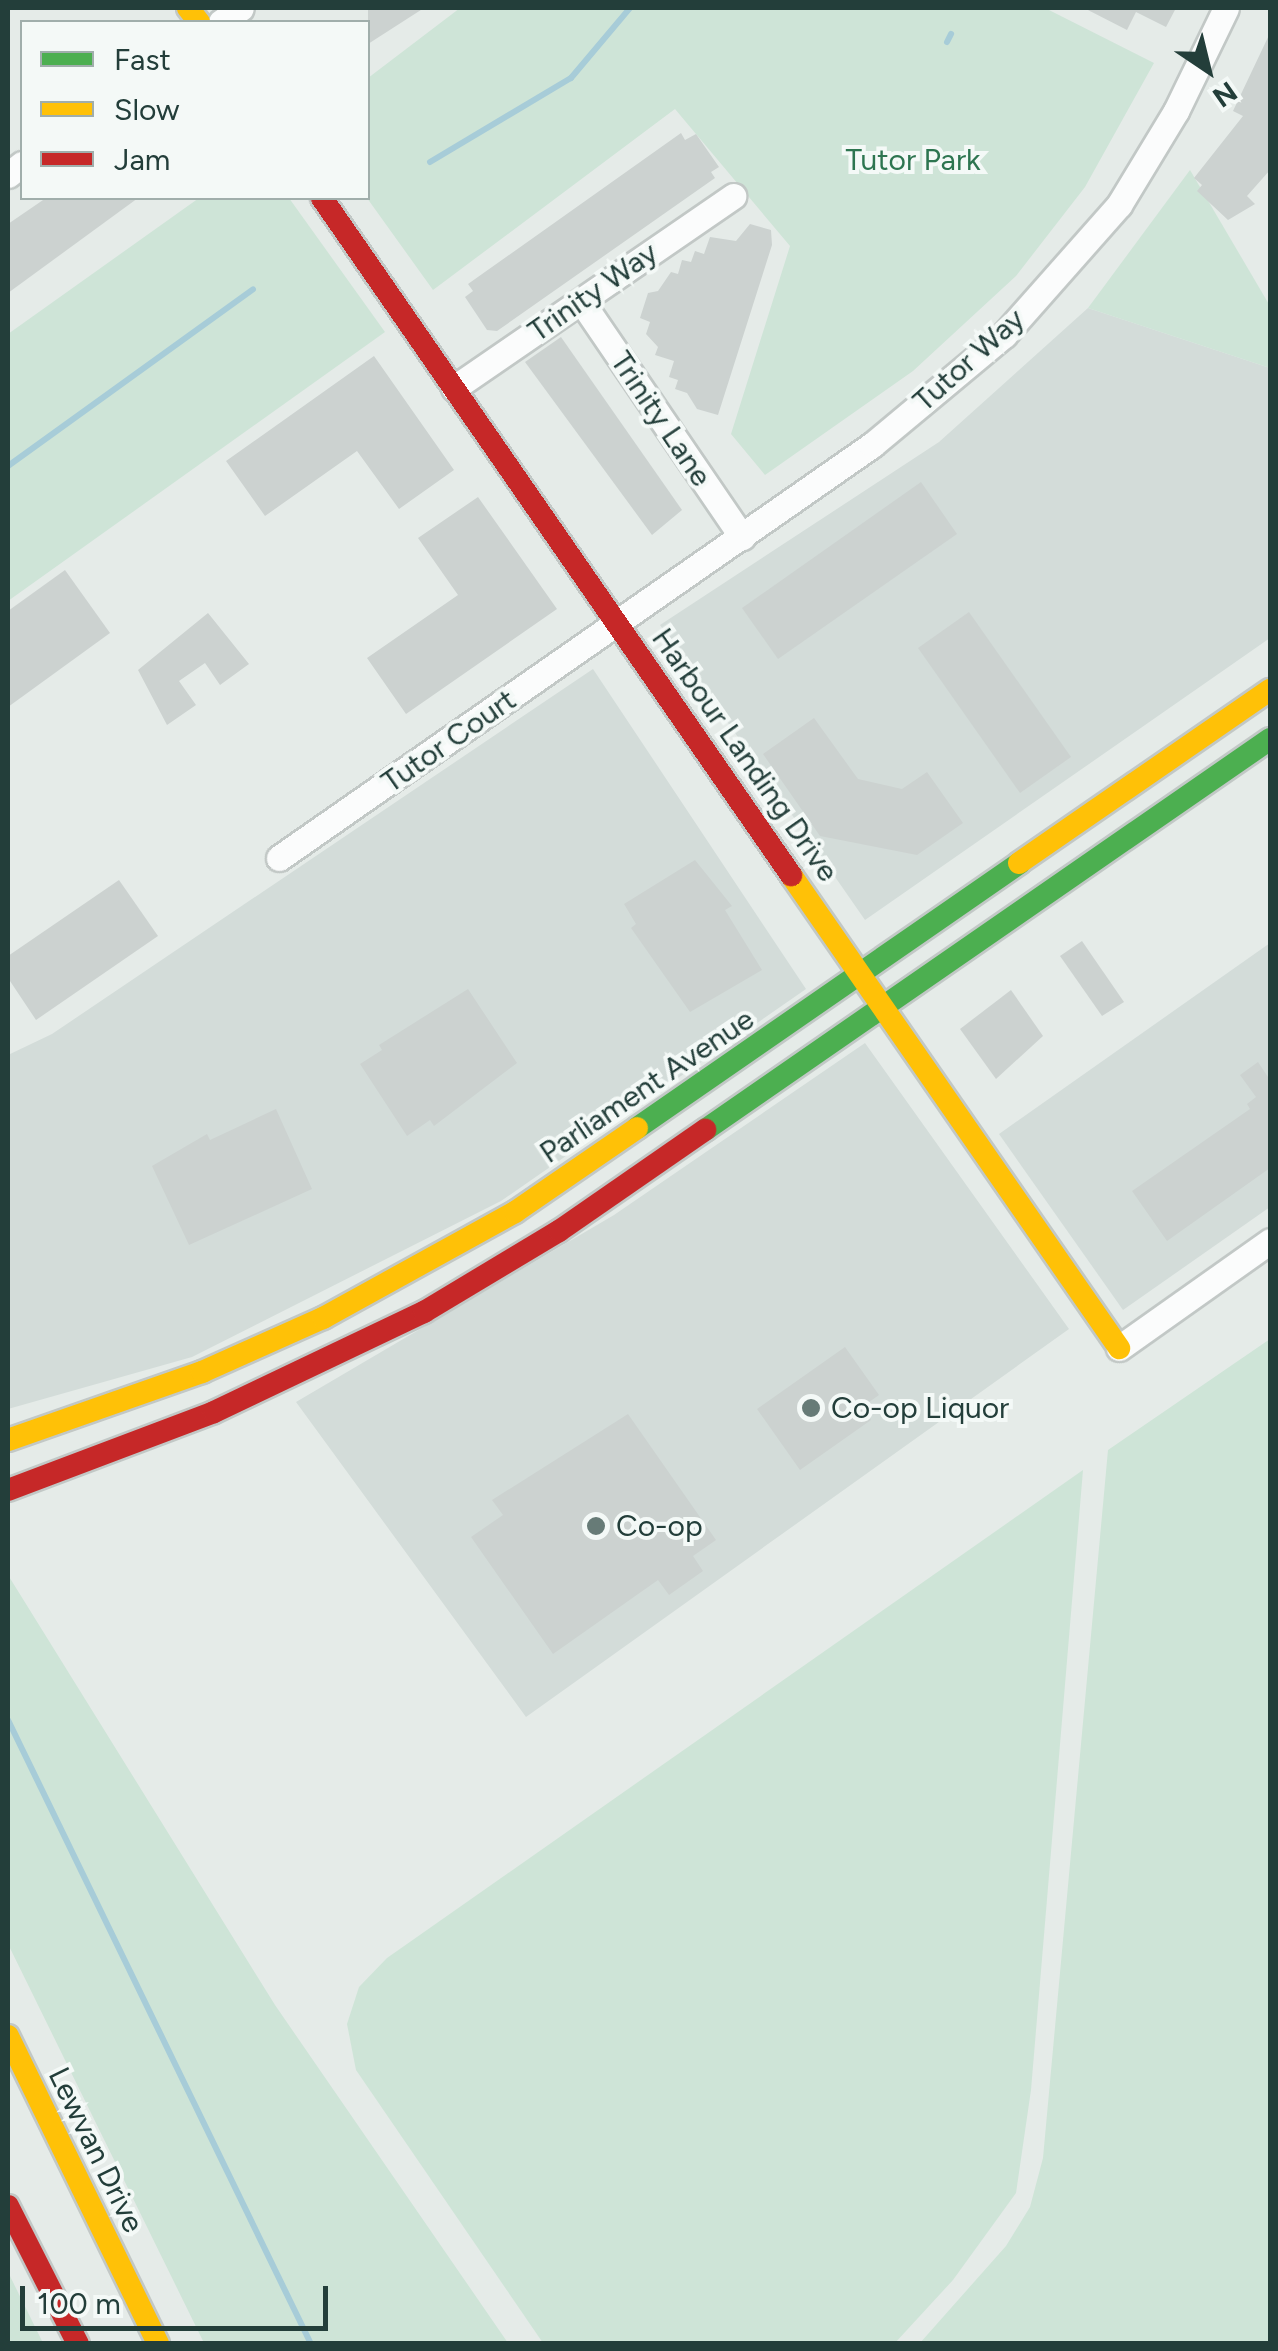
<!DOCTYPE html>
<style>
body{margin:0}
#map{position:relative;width:1278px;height:2351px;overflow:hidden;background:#e5ebe8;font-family:Figtree,sans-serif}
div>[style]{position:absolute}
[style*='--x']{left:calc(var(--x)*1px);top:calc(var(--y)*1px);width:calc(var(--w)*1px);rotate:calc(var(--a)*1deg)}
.built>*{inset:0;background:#d3dcd9}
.green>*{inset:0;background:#cee4d7}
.stream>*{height:6px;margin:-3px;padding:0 3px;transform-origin:3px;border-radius:3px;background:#a7ccd8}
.building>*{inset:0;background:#ccd2d0}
.roads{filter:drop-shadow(2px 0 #c2c8c6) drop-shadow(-2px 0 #c2c8c6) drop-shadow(0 2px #c2c8c6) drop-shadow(0 -2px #c2c8c6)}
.street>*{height:25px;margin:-12.5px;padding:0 12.5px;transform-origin:12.5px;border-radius:12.5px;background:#fbfcfc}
.fast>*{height:22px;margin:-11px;padding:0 11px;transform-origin:11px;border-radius:11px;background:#4caf50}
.slow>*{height:22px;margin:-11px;padding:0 11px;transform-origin:11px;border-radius:11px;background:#ffc107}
.jam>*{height:22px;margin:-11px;padding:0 11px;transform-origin:11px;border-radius:11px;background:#c62828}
.dots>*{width:28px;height:28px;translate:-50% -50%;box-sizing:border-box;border:5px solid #f4f9f7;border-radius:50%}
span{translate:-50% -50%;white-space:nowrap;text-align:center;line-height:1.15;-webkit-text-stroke:8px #f4f9f7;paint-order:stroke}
.park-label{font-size:30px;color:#2d7550}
.street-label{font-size:30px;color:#233e3a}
.poi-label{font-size:30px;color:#233e3a}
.left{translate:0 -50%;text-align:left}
.frame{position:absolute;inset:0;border:10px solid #233e3a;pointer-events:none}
.legend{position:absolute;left:20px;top:20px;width:350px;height:180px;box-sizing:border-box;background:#f4f9f7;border:2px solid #a0aeab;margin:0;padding:12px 18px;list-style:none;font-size:30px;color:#233e3a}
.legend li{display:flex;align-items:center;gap:20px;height:50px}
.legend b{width:50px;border:2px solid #a0aeab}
.north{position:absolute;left:1158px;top:20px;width:100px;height:100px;-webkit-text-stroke:8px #f4f9f7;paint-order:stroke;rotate:145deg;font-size:28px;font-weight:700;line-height:40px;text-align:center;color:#233e3a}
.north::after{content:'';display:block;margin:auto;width:35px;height:45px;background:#233e3a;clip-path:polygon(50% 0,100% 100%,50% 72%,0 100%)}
.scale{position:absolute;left:20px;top:2286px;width:308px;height:45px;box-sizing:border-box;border:5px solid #233e3a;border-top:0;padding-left:12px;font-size:30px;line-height:35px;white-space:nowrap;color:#233e3a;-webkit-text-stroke:8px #f4f9f7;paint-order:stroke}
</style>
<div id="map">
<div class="built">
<div style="clip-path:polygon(1088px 308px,1270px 368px,1270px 638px,865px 920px,660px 625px,939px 442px)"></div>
<div style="clip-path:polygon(593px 669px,806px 989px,501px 1201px,192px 1357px,8px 1409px,8px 1055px,52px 1034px)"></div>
<div style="clip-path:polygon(1270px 943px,1270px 1207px,1123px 1310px,999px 1134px)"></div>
<div style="clip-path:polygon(865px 1043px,1069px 1329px,526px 1717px,296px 1402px,614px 1215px)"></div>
</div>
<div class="green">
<div style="clip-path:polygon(460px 8px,1045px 8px,1154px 63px,1085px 187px,1016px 276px,913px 371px,765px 475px,731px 434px,790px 246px,675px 109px,433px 290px,367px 198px,368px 78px)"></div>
<div style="clip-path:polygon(1190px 170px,1270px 306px,1270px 368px,1088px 308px)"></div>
<div style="clip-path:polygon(199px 198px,289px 198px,385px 332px,8px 601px,8px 334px)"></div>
<div style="clip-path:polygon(1270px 1339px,1270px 2343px,920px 2343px,1006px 2246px,1030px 2207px,1043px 2158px,1108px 1450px)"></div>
<div style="clip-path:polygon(1083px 1470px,1031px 2090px,1016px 2193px,953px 2280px,895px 2343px,543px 2343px,356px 2070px,347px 2024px,359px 1987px,387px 1958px)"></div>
<div style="clip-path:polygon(8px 1575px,275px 2005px,508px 2343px,204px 2343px,8px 1944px)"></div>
<div style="clip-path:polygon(8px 2272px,43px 2343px,8px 2343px)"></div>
</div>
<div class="stream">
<div style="--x:947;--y:42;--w:9;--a:-63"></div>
<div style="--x:430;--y:162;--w:164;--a:-30.8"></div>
<div style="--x:571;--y:78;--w:92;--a:-49.9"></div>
<div style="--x:8;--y:466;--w:302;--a:-35.8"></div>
<div style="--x:8;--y:1720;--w:694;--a:64.1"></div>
</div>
<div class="building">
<div style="clip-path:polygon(368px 8px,424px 8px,368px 44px)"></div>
<div style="clip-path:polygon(1084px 8px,1176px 8px,1166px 27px,1136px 12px,1127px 30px)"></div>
<div style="clip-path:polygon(1270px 33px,1270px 170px,1247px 196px,1255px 204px,1228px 220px,1197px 191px,1202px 185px,1194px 178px,1243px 116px,1233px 111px)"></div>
<div style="clip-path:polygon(681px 133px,685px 140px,696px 134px,719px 167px,711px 172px,715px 178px,497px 331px,487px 330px,465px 297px,473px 291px,468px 284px)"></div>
<div style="clip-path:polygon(46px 198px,138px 198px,8px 293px,8px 224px)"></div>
<div style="clip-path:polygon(750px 224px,771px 230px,772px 245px,718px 415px,697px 409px,687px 393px,675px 389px,678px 380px,669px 377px,674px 361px,655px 355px,658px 347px,646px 334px,650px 322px,640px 318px,648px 293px,658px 291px,671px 272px,678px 274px,682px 260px,691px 262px,695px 251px,704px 254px,710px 237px,736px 241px)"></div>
<div style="clip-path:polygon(561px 337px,682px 510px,652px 535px,525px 362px)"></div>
<div style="clip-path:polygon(374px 356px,454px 470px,399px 509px,357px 451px,265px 516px,226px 461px)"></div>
<div style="clip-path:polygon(921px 482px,957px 534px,778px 659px,742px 608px)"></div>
<div style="clip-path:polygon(478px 497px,557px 609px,406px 714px,367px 658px,458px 595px,418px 538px)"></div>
<div style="clip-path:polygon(65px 570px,110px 633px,8px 707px,8px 611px)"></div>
<div style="clip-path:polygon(969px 612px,1071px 757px,1020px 793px,918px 648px)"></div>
<div style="clip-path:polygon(208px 613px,249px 664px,220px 685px,205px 663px,179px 681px,196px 705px,167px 725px,138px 670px)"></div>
<div style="clip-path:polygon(814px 718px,858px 779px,902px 789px,927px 772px,963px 823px,917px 855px,820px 836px,763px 754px)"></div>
<div style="clip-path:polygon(695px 860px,732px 906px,725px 910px,762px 970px,690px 1012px,631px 928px,636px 924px,624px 904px)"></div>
<div style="clip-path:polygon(119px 880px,158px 936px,36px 1020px,8px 978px,8px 956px)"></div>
<div style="clip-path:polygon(1082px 941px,1124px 1002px,1102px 1016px,1060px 956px)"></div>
<div style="clip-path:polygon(468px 989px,517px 1063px,434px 1126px,430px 1120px,407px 1136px,360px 1064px,382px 1050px,379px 1045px)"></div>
<div style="clip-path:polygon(1011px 990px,1043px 1036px,996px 1079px,960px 1029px)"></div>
<div style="clip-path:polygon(1258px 1062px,1270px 1080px,1270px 1168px,1167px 1241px,1132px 1191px,1250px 1109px,1247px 1104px,1256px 1097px,1240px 1075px)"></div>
<div style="clip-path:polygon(276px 1109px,312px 1189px,189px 1245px,152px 1166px,207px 1134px,210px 1140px)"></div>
<div style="clip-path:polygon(845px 1347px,879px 1395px,862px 1407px,871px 1420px,800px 1470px,757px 1409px)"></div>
<div style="clip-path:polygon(628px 1414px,716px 1540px,693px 1556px,703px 1571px,669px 1595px,658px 1580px,553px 1654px,471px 1537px,503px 1515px,492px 1500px)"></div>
</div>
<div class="roads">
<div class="street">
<div style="--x:221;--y:22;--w:24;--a:-35"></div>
<div style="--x:8;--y:175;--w:18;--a:-38"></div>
<div style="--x:581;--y:301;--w:286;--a:55.7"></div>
<div style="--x:454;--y:388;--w:339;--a:-34.5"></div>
<div style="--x:279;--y:858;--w:723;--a:-34.86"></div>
<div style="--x:872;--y:445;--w:172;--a:-39.8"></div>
<div style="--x:1004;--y:335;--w:174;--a:-48.5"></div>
<div style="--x:1119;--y:205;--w:110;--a:-58.8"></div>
<div style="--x:1176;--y:111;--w:114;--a:-64.1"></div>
<div style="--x:1119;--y:1348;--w:185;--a:-35.3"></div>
</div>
<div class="fast">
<div style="--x:637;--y:1128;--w:465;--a:-34.7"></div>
<div style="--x:705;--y:1130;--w:687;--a:-34.68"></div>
</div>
<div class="slow">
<div style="--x:188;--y:8;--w:18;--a:52"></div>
<div style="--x:1019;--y:863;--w:305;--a:-34.6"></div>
<div style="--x:791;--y:875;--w:576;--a:55.26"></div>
<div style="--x:8;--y:1440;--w:206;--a:-19.3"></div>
<div style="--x:202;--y:1372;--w:133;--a:-24.1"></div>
<div style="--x:323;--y:1318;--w:219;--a:-28.9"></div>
<div style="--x:515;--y:1212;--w:148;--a:-34.5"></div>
<div style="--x:8;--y:2036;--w:343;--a:64"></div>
</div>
<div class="jam">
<div style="--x:322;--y:198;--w:824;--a:55.29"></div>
<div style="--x:8;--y:1490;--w:220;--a:-20.7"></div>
<div style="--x:214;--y:1412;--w:233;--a:-25.5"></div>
<div style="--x:424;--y:1312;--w:157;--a:-31"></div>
<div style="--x:559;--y:1231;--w:178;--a:-34.7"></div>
<div style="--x:8;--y:2206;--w:155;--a:63.1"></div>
</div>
</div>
<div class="dots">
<div style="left:811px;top:1408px;background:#677b77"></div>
<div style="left:596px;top:1526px;background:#677b77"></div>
</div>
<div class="park-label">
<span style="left:913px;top:160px">Tutor Park</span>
</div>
<div class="street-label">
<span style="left:593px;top:292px;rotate:-35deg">Trinity Way</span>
<span style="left:969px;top:360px;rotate:-42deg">Tutor Way</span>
<span style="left:661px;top:419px;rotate:56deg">Trinity Lane</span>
<span style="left:449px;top:741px;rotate:-35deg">Tutor Court</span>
<span style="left:745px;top:755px;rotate:55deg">Harbour Landing Drive</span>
<span style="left:647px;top:1086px;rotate:-34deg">Parliament Avenue</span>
<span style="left:96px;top:2150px;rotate:64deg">Lewvan Drive</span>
</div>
<div class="poi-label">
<span class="left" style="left:831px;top:1408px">Co-op Liquor</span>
<span class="left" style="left:616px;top:1526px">Co-op</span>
</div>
<div class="frame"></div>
<ul class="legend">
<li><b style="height:12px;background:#4caf50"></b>Fast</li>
<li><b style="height:12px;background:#ffc107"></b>Slow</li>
<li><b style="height:12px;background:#c62828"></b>Jam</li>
</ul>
<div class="north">N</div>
<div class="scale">100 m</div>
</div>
